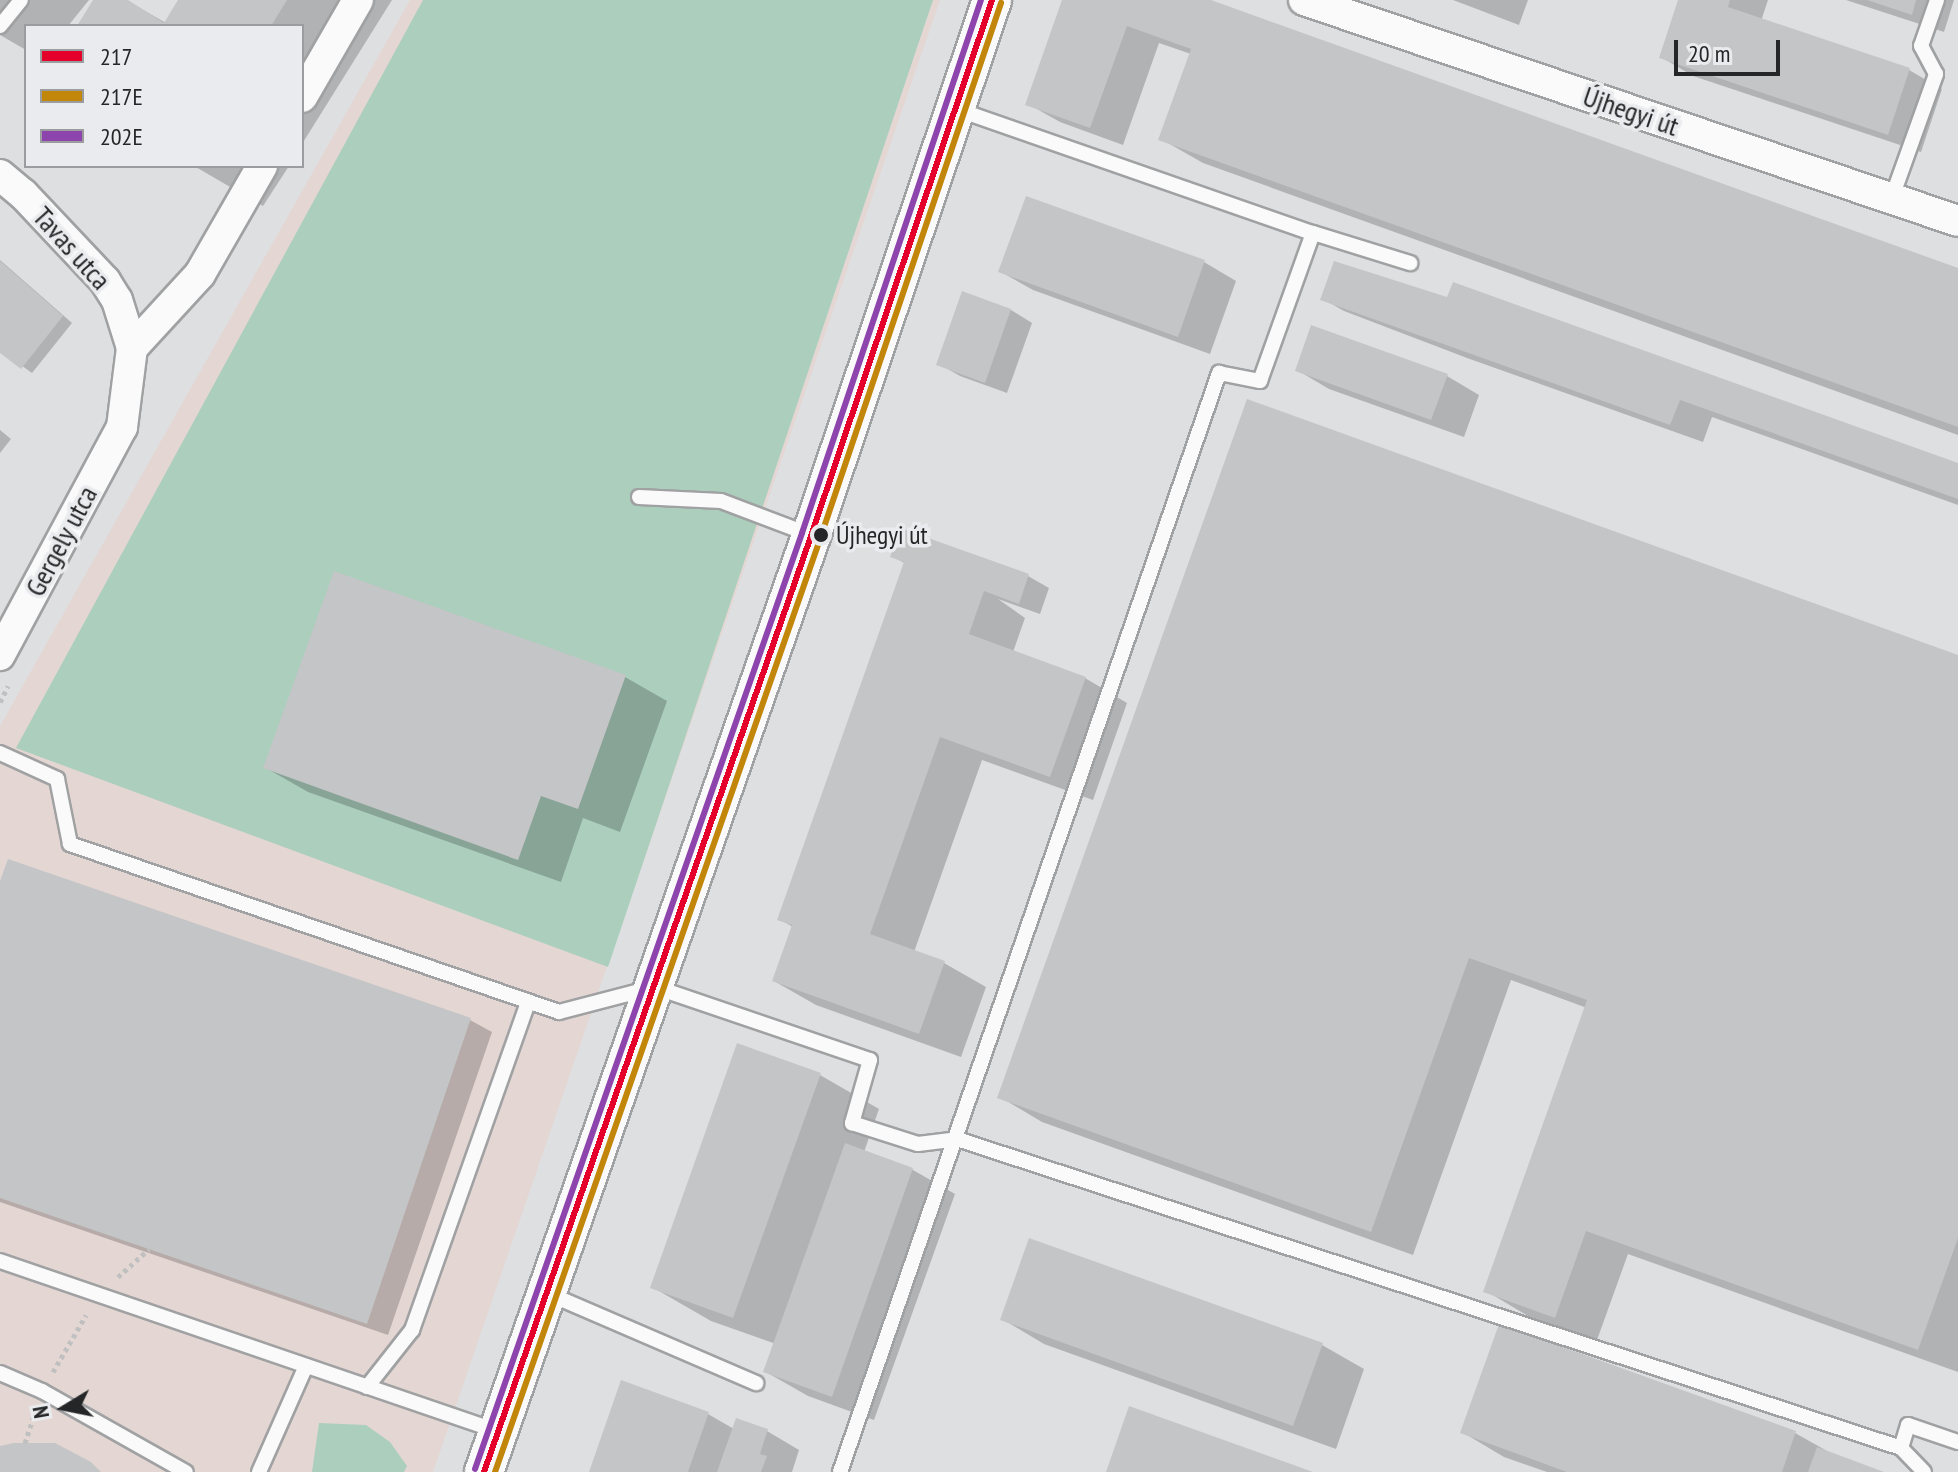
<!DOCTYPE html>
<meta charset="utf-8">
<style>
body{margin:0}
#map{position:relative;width:1958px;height:1472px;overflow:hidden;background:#dedfe0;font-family:"PT Sans Narrow",sans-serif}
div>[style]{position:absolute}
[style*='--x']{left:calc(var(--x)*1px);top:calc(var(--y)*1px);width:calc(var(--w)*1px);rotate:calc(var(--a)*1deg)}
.commercial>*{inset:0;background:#e4d6d3}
.green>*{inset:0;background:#abcebd}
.shadow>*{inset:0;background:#0003}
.building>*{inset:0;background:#c4c5c6}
.path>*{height:5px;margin-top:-2.5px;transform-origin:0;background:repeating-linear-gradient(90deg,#c0c0c1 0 4px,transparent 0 8px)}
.roads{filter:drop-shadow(2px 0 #a0a1a2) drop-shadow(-2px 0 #a0a1a2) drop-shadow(0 2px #a0a1a2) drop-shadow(0 -2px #a0a1a2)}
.service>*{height:14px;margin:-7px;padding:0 7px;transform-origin:7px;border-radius:7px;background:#fafafa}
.minor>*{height:30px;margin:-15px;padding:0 15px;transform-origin:15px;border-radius:15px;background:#fafafa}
.tertiary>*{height:38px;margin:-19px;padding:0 19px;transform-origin:19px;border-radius:19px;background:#fafafa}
.bus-1>*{height:6px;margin:-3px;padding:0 3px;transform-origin:3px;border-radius:3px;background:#e4002b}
.bus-2>*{height:6px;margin:-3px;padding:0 3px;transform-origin:3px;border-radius:3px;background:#c2860a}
.bus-3>*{height:6px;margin:-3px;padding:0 3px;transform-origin:3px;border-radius:3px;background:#8e44ad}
.dots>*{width:22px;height:22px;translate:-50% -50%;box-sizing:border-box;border:4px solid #eaebee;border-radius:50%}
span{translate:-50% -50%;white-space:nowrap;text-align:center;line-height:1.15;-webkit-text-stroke:7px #eaebee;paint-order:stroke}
.bus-label{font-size:26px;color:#252627}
.left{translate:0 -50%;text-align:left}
.street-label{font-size:28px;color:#252627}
.legend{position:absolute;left:24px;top:24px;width:280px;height:144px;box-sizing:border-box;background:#eaebee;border:2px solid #9b9c9e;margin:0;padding:10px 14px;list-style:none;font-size:24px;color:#252627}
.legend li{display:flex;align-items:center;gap:16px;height:40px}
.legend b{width:40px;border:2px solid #9b9c9e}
.north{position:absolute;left:24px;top:1368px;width:80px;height:80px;-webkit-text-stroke:6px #eaebee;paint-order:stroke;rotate:260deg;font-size:22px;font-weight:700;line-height:32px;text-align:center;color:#252627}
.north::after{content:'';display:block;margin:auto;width:28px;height:36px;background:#252627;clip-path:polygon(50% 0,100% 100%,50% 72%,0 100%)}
.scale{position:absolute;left:1674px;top:40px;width:106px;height:36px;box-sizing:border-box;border:4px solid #252627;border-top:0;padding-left:10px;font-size:24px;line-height:28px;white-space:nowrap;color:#252627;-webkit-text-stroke:6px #eaebee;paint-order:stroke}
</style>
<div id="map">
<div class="commercial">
<div style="clip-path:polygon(410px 0,940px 0,433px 1472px,0 1472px,0 726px)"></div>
</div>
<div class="green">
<div style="clip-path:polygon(423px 0,933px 0,608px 967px,16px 748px)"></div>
<div style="clip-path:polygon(319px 1423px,366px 1425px,390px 1442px,407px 1466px,404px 1472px,312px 1472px)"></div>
</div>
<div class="shadow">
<div style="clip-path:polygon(0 0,89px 0,68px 26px,26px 26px,26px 50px,0 35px)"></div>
<div style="clip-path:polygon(96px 0,126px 0,166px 23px,180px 0,392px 0,302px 144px,302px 26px,79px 26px)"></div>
<div style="clip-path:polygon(1064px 0,1205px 0,1958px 270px,1958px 435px,1203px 163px,1161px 139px,1191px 54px,1159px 43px,1123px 145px,1060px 122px,1028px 104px)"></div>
<div style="clip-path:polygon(1453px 0,1528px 0,1519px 25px)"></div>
<div style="clip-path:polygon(1680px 0,1768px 0,1761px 21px,1909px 70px,1942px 89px,1921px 152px,1693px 76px,1661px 57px)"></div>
<div style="clip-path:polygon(1846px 0,1954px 0,1944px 32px)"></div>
<div style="clip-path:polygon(194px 166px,289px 166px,263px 206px)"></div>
<div style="clip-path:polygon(0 260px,72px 323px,32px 373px,0 350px)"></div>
<div style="clip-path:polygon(1204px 262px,1236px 281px,1210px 354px,1033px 290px,1001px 272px)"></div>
<div style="clip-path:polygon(963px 294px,1011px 310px,1032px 323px,1007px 393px,960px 376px,939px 364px)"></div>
<div style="clip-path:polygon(1323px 299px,1958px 465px,1958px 505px,1712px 417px,1703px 442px,1467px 358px,1344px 311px)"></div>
<div style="clip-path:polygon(1297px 370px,1447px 376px,1479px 395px,1464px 437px,1329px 389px)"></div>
<div style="clip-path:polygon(0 430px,11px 439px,0 453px)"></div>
<div style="clip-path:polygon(892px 556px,1028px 576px,1049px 588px,1040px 614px,998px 599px,1025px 618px,1013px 652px,1085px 678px,1127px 703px,1093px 800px,982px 760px,914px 952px,944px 963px,986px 987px,961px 1057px,816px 1005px,774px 981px,793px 927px,779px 919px,906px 564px)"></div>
<div style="clip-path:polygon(1958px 657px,1958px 1372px,1628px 1254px,1597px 1340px,1528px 1316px,1486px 1291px,1587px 1008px,1511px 980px,1413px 1255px,1042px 1122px,1000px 1097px)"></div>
<div style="clip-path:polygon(625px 677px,667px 701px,620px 832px,583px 818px,561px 882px,308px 792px,266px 768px)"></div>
<div style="clip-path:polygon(0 887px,470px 1020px,492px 1032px,388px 1335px,0 1202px)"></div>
<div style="clip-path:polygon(820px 1075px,879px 1109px,864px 1152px,913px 1170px,955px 1194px,874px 1420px,808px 1396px,766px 1372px,776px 1344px,711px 1321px,652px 1287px)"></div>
<div style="clip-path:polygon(1002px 1319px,1322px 1345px,1364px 1369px,1336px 1449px,1044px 1344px)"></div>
<div style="clip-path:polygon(622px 1383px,708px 1414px,734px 1429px,767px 1431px,799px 1450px,792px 1472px,591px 1472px)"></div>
<div style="clip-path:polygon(1462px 1432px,1795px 1433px,1836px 1456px,1879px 1472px,1547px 1472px,1504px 1457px)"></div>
</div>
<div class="building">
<div style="clip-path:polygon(93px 0,128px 0,164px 23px,178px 0,287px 0,271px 26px,77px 26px)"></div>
<div style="clip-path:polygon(1062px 0,1211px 0,1958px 268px,1958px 427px,1158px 140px,1191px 49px,1127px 26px,1090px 128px,1025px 105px)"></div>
<div style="clip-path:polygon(1678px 0,1730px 0,1728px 7px,1910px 68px,1888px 135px,1659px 58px)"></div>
<div style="clip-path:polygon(1867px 0,1916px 0,1912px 15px)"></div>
<div style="clip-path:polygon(1026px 196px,1205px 260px,1178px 337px,998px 272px)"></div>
<div style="clip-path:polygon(0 261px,63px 316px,21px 369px,0 353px)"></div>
<div style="clip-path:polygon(1334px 261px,1447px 297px,1453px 282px,1958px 463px,1958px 499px,1680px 400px,1670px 425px,1320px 300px)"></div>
<div style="clip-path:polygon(962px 291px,1011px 309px,985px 383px,936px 365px)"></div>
<div style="clip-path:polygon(1311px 325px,1448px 374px,1431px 420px,1295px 371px)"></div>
<div style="clip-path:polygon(1247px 399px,1958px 655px,1958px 1238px,1918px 1350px,1586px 1231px,1555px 1318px,1483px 1292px,1587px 1000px,1469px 958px,1371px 1232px,997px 1098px)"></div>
<div style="clip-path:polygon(900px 528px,1029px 574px,1019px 604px,984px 591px,969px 634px,1086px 677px,1050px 777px,940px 737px,870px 934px,945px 961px,919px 1034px,772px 981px,792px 925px,777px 920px,904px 562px,890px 557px)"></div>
<div style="clip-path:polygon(334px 571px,626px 675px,578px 809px,541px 796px,518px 860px,263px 768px)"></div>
<div style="clip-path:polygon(8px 859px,471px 1018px,367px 1324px,0 1198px,0 881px)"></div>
<div style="clip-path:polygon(737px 1043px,821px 1073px,733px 1318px,650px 1288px)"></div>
<div style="clip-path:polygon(845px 1143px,913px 1168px,832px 1397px,763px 1372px)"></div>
<div style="clip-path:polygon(1029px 1238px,1323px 1343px,1293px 1426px,1000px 1320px)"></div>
<div style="clip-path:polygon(1499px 1324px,1796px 1431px,1782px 1472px,1567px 1472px,1460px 1433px)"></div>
<div style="clip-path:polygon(621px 1380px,709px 1412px,688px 1472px,589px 1472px)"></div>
<div style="clip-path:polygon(1129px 1406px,1313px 1472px,1106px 1472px)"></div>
<div style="clip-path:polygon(736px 1418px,768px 1429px,760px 1454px,767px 1456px,761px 1472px,717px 1472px)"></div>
<div style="clip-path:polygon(14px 1443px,55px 1443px,91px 1462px,101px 1472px,0 1472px,0 1446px)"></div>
<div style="clip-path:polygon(1817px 1447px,1884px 1472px,1808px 1472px)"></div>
</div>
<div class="path">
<div style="--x:0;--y:702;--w:18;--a:-63"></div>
<div style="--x:118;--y:1277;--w:42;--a:-42.1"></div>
<div style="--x:53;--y:1372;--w:66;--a:-59.9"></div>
<div style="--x:25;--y:1443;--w:32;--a:-72"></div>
</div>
<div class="roads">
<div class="service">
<div style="--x:0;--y:26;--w:33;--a:-51"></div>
<div style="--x:956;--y:109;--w:378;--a:19.2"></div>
<div style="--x:1313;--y:233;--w:102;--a:17.2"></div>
<div style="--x:1891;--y:200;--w:134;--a:-70.3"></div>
<div style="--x:1936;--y:74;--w:32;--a:-118"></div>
<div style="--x:1921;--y:46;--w:49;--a:-70.8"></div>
<div style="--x:639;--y:497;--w:82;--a:2.8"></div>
<div style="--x:721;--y:501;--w:96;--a:20.7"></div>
<div style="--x:0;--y:753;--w:63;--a:24.5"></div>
<div style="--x:57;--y:779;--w:66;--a:78.7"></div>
<div style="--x:70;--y:844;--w:517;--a:18.96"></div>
<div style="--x:559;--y:1012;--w:99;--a:-14.6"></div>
<div style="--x:655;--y:987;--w:227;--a:18.8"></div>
<div style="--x:870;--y:1060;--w:66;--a:105.9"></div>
<div style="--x:852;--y:1123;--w:69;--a:17.7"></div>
<div style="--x:918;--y:1144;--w:39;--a:-7"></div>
<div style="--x:957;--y:1139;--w:993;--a:18.12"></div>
<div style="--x:1901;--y:1448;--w:33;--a:46"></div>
<div style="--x:0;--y:1261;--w:525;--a:18.88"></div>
<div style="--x:547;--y:1293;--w:228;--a:23.3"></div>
<div style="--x:0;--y:1373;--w:46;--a:23.2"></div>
<div style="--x:42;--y:1391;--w:165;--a:29.4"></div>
<div style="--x:367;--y:1387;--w:73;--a:-51.7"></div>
<div style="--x:412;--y:1330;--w:348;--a:-70.5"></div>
<div style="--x:1901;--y:1448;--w:24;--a:-73"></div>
<div style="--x:1908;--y:1425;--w:53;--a:18.8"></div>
<div style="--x:259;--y:1472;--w:116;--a:-66.1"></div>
<div style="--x:840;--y:1472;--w:1163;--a:-70.97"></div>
<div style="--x:1219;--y:373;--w:42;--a:11"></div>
<div style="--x:1260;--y:381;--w:157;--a:-70.3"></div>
</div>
<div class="minor">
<div style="--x:1304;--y:0;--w:690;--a:18.67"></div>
<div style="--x:302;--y:97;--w:112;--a:-60"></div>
<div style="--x:0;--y:175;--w:30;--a:40"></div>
<div style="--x:23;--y:194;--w:120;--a:46.7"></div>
<div style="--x:105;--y:281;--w:22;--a:58"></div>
<div style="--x:117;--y:300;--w:50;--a:72.6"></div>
<div style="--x:132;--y:348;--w:80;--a:97.2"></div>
<div style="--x:122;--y:427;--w:259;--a:118.2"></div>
<div style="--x:132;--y:348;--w:100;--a:-47.4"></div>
<div style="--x:200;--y:274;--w:125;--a:-60.1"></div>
</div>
<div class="tertiary">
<div style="--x:484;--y:1472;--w:991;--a:-70.74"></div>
<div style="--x:811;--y:536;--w:566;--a:-71.34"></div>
</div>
</div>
<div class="bus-1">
<div style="--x:484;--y:1472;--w:991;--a:-70.74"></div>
<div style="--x:811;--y:536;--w:566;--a:-71.34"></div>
</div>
<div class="bus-2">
<div style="--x:495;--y:1472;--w:988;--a:-70.79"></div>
<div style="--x:820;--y:539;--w:566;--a:-71.34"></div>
</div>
<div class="bus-3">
<div style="--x:475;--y:1469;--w:991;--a:-70.74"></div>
<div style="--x:802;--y:533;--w:562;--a:-71.44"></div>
</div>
<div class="dots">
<div style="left:821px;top:535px;background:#252627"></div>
</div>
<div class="bus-label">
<span class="left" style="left:836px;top:535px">Újhegyi út</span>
</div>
<div class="street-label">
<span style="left:1631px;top:111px;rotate:19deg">Újhegyi út</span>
<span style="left:72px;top:248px;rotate:48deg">Tavas utca</span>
<span style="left:61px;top:541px;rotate:-62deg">Gergely utca</span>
</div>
<ul class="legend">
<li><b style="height:10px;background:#e4002b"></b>217</li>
<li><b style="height:10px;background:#c2860a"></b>217E</li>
<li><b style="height:10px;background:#8e44ad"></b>202E</li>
</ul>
<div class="north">N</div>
<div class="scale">20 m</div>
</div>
